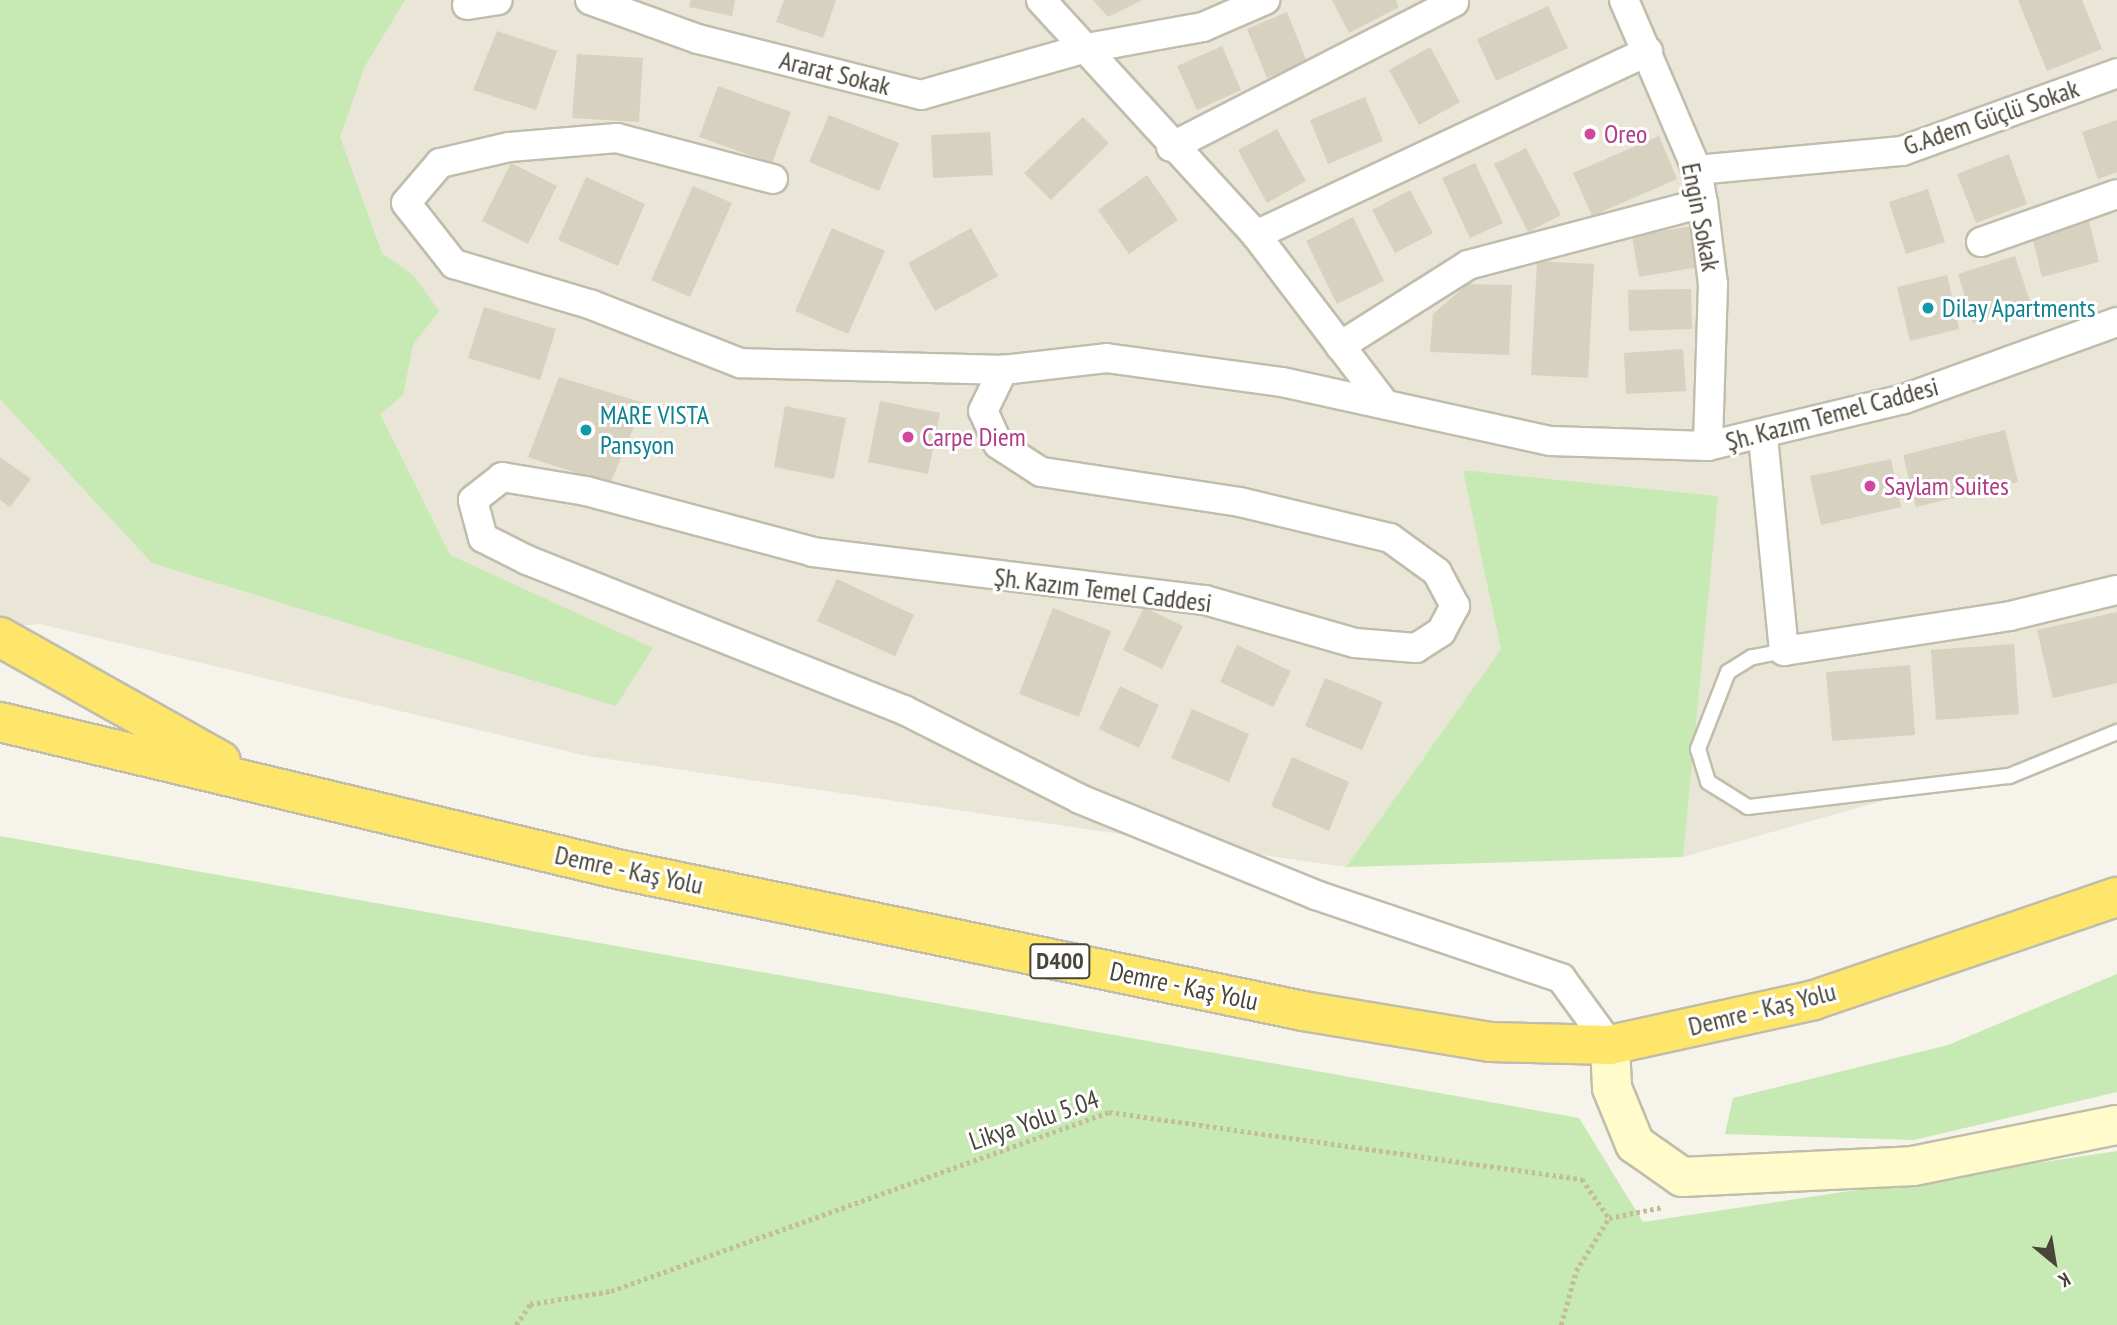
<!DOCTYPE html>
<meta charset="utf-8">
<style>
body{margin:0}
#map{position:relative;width:2117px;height:1325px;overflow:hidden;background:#f5f3ea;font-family:"PT Sans Narrow",sans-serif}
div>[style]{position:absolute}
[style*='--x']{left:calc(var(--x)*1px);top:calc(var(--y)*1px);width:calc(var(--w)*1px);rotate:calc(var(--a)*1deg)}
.residential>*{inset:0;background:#e9e6d8}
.green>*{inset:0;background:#c7e9b3}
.building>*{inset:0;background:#d7d1bf}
.path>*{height:4.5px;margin-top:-2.25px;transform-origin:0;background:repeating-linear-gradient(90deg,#c3bc9d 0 3.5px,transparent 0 7px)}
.roads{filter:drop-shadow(2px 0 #c1bdac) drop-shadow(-2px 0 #c1bdac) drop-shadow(0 2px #c1bdac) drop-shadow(0 -2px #c1bdac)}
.lane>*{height:14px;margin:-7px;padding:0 7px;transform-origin:7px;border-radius:7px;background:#fff}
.street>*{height:28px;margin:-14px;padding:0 14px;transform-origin:14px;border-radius:14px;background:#fff}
.secondary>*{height:38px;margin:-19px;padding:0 19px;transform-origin:19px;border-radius:19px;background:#fffbca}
.highway>*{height:38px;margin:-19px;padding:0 19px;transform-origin:19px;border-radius:19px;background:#fee66b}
.dots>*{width:19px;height:19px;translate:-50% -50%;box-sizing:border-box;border:4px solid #fff;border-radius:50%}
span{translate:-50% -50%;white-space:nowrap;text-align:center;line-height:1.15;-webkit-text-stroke:6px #fff;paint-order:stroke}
.shield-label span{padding:2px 5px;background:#fff;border:2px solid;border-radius:5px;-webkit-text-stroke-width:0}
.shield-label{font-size:24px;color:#494538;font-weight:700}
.street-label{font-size:26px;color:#494538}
.hotel-label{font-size:26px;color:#b23c85}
.left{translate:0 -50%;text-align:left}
.culture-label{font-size:26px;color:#0d838f}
.north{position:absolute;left:2019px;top:1227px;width:70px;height:70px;-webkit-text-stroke:5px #fff;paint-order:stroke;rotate:150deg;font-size:19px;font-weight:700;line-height:28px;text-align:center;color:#494538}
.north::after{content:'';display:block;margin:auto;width:24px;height:32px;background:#494538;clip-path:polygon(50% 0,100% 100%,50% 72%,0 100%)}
</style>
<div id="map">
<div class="residential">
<div style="clip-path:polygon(0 0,2117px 0,2117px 735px,1683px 857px,1717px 496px,1464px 470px,1501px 649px,1346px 867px,587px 756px,40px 624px,0 627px)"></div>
</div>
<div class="green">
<div style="clip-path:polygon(0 0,405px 0,365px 66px,340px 137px,382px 253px,413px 275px,439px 311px,413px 345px,403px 395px,380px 414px,450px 555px,653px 648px,616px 706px,152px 563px,0 399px)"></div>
<div style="clip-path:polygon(1463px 470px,1718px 496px,1683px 857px,1346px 867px,1501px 649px)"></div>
<div style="clip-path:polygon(0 836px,1579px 1118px,1643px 1222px,2117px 1151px,2117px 1325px,0 1325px)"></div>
<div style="clip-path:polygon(2117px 974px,2117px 1092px,1914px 1140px,1725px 1134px,1733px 1098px,1948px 1045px)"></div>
</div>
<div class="building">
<div style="clip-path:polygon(691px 0,735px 0,732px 16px,689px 7px)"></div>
<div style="clip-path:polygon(784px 0,836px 0,823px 38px,776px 22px)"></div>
<div style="clip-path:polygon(1093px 0,1142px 0,1108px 17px)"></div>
<div style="clip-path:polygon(1332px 0,1396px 0,1399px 7px,1349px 33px)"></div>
<div style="clip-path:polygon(2018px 0,2082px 0,2102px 49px,2047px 71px)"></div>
<div style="clip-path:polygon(1548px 6px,1568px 48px,1496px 81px,1477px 39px)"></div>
<div style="clip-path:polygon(1287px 12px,1307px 62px,1267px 78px,1247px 29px)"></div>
<div style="clip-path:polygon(497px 31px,557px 51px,536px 110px,473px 90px)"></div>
<div style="clip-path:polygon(1222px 46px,1241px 90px,1197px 110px,1177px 66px)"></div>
<div style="clip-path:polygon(1430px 47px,1460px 102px,1419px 125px,1389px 70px)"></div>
<div style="clip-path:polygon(577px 54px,643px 58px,639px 122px,572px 118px)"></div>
<div style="clip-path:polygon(718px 86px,791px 112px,772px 163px,699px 137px)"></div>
<div style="clip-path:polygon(1365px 97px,1383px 141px,1328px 164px,1310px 120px)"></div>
<div style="clip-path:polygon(829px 115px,899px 143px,879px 191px,809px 162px)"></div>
<div style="clip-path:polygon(1083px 117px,1109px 143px,1051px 200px,1024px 173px)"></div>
<div style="clip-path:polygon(2117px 120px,2117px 172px,2098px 179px,2082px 132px)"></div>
<div style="clip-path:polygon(1277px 129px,1306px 181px,1267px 203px,1238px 150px)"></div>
<div style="clip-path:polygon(990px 132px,993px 175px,933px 178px,931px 135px)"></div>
<div style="clip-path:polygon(1659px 136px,1677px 179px,1592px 216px,1573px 173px)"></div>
<div style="clip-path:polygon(1526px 148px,1561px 215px,1528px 232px,1494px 164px)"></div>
<div style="clip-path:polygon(2009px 154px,2027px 204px,1976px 223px,1957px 174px)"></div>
<div style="clip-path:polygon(511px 163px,557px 186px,528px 244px,482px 221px)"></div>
<div style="clip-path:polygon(1475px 163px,1503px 223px,1470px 238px,1442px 178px)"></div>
<div style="clip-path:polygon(1147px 175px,1178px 220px,1129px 254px,1098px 210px)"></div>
<div style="clip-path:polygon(586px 177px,645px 204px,618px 266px,558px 240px)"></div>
<div style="clip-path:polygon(693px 186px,732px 203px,690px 297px,651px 280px)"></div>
<div style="clip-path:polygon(1928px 189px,1945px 242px,1906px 254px,1889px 202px)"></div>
<div style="clip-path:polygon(1410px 190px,1433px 233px,1395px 253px,1372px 210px)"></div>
<div style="clip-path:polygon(1353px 217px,1384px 281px,1337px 304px,1306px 241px)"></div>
<div style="clip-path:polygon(2089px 221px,2099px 262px,2042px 277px,2032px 236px)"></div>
<div style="clip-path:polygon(1692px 226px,1699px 267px,1639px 277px,1632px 236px)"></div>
<div style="clip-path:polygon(832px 228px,885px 251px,848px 334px,795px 311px)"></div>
<div style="clip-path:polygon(971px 228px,998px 276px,935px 311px,908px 263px)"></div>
<div style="clip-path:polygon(2015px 256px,2031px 304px,1973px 323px,1958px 274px)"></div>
<div style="clip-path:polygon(1537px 261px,1594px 264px,1588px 378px,1531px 375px)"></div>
<div style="clip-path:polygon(1947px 275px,1959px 329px,1910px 341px,1897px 287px)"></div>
<div style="clip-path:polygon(1468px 284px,1512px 285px,1509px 355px,1430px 352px,1433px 314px)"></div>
<div style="clip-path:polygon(1691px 289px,1692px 329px,1629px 331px,1628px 290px)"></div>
<div style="clip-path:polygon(484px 307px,556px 329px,540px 380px,468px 358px)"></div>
<div style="clip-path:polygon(1683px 349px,1686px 391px,1626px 394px,1624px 353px)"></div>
<div style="clip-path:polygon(559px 377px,644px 403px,610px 484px,528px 457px)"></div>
<div style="clip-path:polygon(880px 401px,940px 413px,928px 474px,868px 462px)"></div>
<div style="clip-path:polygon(785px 406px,846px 418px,834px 479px,774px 467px)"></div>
<div style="clip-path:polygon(2005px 430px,2018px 482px,1916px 507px,1903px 455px)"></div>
<div style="clip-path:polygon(0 457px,31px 479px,10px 507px,0 500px)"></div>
<div style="clip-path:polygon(1891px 459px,1901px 507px,1821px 525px,1810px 476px)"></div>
<div style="clip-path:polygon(837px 579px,914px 615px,895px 656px,817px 621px)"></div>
<div style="clip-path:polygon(1144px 607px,1183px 626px,1162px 669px,1123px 650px)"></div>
<div style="clip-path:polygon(1053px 608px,1111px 631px,1079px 717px,1019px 694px)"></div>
<div style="clip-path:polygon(2117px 612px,2117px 683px,2053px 698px,2037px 630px)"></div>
<div style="clip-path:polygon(2014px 644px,2019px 714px,1936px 720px,1931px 650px)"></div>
<div style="clip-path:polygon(1237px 645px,1291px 671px,1273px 707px,1220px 682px)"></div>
<div style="clip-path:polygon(1910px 665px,1915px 735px,1832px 741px,1826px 672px)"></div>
<div style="clip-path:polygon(1325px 678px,1383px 702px,1362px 750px,1305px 726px)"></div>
<div style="clip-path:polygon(1120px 686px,1159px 705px,1139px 748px,1099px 729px)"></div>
<div style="clip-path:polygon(1192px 709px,1249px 734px,1229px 782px,1171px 758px)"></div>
<div style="clip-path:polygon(1292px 757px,1349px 782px,1329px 831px,1271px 806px)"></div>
</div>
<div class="path">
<div style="--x:516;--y:1325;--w:25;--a:-56"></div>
<div style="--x:530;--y:1304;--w:82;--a:-9.1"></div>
<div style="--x:611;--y:1291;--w:529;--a:-19.77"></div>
<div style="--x:1109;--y:1112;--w:478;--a:8.1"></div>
<div style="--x:1582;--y:1179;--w:47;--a:55.3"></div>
<div style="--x:1609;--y:1218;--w:55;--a:-11.5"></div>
<div style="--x:1561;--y:1325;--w:56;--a:-74.5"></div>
<div style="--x:1576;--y:1271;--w:62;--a:-58.1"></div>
</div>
<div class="roads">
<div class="lane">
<div style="--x:1784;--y:651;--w:33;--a:169"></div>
<div style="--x:1752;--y:657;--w:28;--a:148"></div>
<div style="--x:1728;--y:672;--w:83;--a:111.3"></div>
<div style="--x:1698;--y:749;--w:34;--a:73"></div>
<div style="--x:1708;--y:782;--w:47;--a:32"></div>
<div style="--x:1748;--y:807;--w:263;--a:-6.8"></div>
<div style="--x:2009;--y:776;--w:117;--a:-22.2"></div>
</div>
<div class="street">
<div style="--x:590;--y:0;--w:115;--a:19.9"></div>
<div style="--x:698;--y:39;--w:230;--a:14.1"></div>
<div style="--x:921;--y:95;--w:167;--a:-15.9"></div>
<div style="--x:1082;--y:49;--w:123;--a:-10.3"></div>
<div style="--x:1203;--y:27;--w:68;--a:-23.5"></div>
<div style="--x:1041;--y:0;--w:319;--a:47.5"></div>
<div style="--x:1256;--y:235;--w:211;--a:52.7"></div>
<div style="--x:1624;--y:0;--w:185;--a:66.8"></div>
<div style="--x:1697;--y:170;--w:34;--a:80"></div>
<div style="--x:1703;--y:203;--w:82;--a:83"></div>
<div style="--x:1713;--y:284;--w:162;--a:91.8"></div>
<div style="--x:467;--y:5;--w:31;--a:-9"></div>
<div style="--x:1171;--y:147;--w:318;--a:-27.1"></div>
<div style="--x:1697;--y:170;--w:206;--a:-5.3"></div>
<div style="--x:1902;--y:151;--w:229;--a:-19.9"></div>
<div style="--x:773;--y:179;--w:161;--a:-165.3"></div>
<div style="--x:617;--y:138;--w:108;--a:175.2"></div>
<div style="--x:509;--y:147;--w:71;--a:166.9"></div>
<div style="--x:440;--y:163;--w:52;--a:130.4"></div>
<div style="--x:406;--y:203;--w:78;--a:51.8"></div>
<div style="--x:454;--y:264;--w:144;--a:16.5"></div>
<div style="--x:592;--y:305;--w:159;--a:21.4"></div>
<div style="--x:740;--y:363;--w:263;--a:1.5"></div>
<div style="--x:1256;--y:235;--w:433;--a:-25.1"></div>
<div style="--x:1981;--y:242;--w:144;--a:-19.4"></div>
<div style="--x:1340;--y:346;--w:151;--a:-32.3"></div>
<div style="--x:1468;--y:265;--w:243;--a:-14.8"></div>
<div style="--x:1763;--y:437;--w:215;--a:84.4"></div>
<div style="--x:1784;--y:651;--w:229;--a:-8.8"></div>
<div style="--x:2010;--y:616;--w:110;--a:-13.7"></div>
<div style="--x:1610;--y:1045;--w:83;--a:-126.2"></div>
<div style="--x:1561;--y:978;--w:259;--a:-161.3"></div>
<div style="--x:1316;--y:895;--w:255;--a:-157.9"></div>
<div style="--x:1080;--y:799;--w:197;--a:-153.2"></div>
<div style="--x:904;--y:710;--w:406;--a:-158.3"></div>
<div style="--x:527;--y:560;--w:49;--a:-153.4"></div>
<div style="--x:483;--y:538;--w:39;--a:-105"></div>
<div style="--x:473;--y:500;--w:37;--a:-38"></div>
<div style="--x:502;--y:477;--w:85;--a:9.5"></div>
<div style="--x:586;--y:491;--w:235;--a:15"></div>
<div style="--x:813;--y:552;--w:395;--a:7"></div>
<div style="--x:1205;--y:600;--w:156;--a:16"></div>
<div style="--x:1355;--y:643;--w:61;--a:4.7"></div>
<div style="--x:1416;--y:648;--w:30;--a:-33"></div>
<div style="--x:1441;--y:632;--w:30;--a:-62"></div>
<div style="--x:1455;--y:606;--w:38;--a:-118"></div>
<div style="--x:1437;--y:572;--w:58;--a:-144.1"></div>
<div style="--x:1390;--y:538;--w:154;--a:-166.5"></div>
<div style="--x:1240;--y:502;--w:201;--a:-171.4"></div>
<div style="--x:1041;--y:472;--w:51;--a:-146.9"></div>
<div style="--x:998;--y:444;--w:36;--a:-114"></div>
<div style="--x:983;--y:411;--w:46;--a:-64"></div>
<div style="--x:1003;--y:370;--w:104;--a:-6.6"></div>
<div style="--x:1106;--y:358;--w:178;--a:7.8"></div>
<div style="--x:1282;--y:382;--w:275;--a:12.4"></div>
<div style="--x:1551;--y:441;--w:157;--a:1.8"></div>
<div style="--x:1708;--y:446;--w:202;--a:-13.5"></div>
<div style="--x:1904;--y:399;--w:226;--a:-19.9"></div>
</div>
<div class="secondary">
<div style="--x:1610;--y:1045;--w:43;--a:87.3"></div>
<div style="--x:1612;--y:1088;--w:61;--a:67.7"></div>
<div style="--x:1635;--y:1144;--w:57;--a:35.1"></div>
<div style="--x:1682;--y:1177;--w:231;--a:-2.7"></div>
<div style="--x:1913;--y:1166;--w:208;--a:-11.4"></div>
</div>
<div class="highway">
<div style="--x:0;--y:637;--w:253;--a:29.3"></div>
<div style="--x:0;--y:722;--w:634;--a:13.4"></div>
<div style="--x:617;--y:869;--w:701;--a:11.69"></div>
<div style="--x:1303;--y:1011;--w:190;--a:9.4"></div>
<div style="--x:1490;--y:1042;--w:120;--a:1.4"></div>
<div style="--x:1610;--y:1045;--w:209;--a:-12.4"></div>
<div style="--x:1814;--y:1000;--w:320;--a:-18.8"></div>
</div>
</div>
<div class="dots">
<div style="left:1590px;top:134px;background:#d1479c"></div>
<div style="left:1928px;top:308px;background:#0f9aa8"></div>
<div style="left:586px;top:430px;background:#0f9aa8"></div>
<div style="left:908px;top:437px;background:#d1479c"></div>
<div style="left:1870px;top:486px;background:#d1479c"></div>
</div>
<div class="shield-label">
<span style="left:1060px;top:961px">D400</span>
</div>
<div class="street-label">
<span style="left:835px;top:73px;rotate:14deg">Ararat Sokak</span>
<span style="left:1991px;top:117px;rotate:-19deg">G.Adem Güçlü Sokak</span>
<span style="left:1701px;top:217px;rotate:79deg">Engin Sokak</span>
<span style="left:1832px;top:414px;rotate:-15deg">Şh. Kazım Temel Caddesi</span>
<span style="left:1103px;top:590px;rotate:7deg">Şh. Kazım Temel Caddesi</span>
<span style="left:629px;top:870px;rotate:12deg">Demre - Kaş Yolu</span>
<span style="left:1184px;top:986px;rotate:12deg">Demre - Kaş Yolu</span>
<span style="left:1762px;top:1009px;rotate:-14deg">Demre - Kaş Yolu</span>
<span style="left:1034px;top:1120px;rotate:-19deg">Likya Yolu 5.04</span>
</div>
<div class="hotel-label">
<span class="left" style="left:1604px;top:134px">Oreo</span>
<span class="left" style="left:922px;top:437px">Carpe Diem</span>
<span class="left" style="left:1884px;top:486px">Saylam Suites</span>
</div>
<div class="culture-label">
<span class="left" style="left:1942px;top:308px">Dilay Apartments</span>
<span class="left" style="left:600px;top:430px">MARE VISTA<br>Pansyon</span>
</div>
<div class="north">K</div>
</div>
